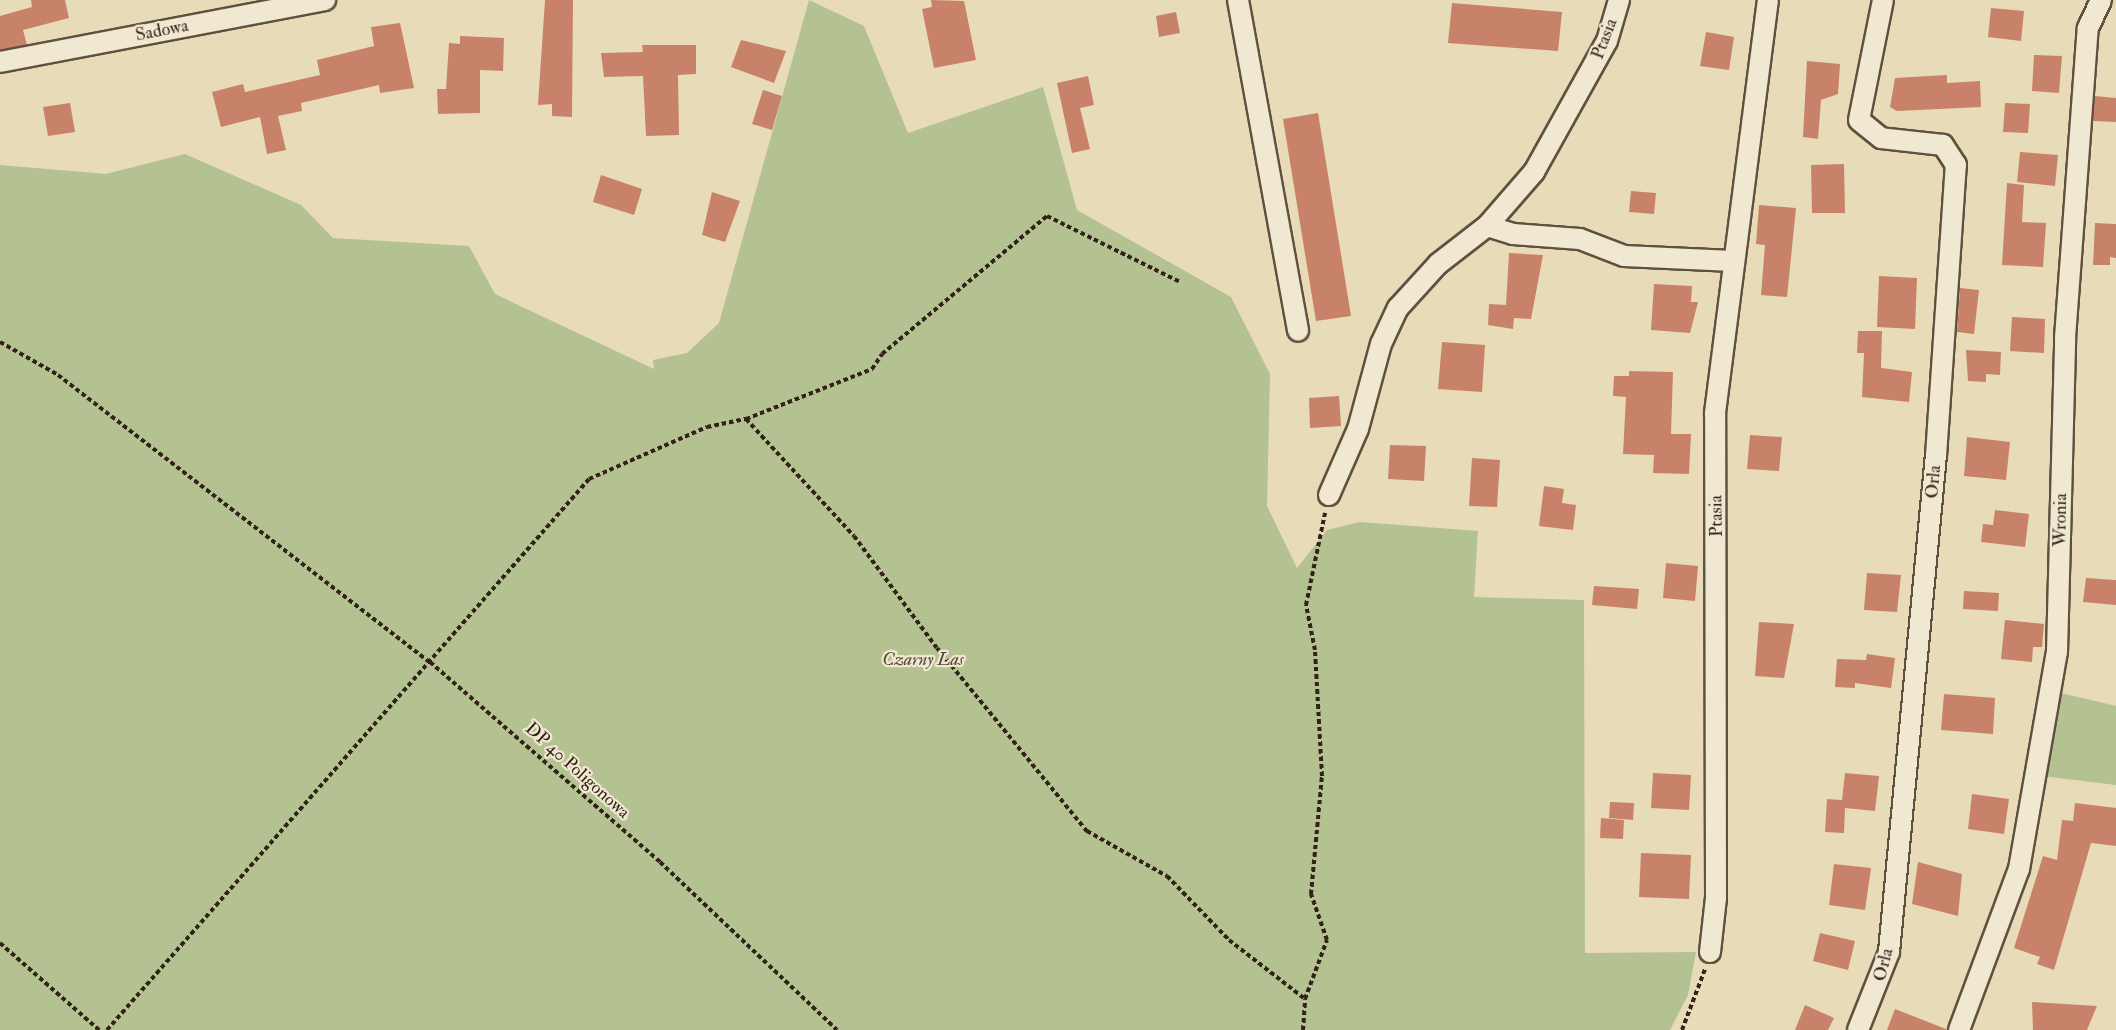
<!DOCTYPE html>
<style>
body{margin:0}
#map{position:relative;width:2116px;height:1030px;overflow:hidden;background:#e8dcb8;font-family:"IM FELL Double Pica",serif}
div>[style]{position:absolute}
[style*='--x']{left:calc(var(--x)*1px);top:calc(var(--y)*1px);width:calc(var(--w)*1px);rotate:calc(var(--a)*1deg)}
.green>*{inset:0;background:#b4c190}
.building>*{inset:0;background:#c88269}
.path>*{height:4px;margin-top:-2px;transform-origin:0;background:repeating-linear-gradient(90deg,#322218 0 4.5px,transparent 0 7.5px)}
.roads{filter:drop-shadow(2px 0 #605040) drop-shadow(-2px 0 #605040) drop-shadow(0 2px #605040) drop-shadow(0 -2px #605040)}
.street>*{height:20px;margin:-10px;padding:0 10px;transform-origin:10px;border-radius:10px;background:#f0e8d1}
span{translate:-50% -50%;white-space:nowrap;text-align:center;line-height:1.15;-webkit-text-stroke:4.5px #f0e8d1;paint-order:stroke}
.street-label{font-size:18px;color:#322218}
.park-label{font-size:18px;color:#524a36;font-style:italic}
</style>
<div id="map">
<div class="green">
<div style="clip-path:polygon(809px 0,864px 26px,908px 133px,1043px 87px,1077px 210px,1231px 297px,1270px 374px,1267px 506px,1297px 568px,1327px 530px,1360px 522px,1478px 531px,1474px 597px,1584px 600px,1585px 953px,1696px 952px,1688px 995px,1670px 1030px,0 1030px,0 165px,106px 174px,185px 154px,301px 205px,333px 238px,469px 246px,495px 294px,654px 369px,653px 360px,687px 353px,719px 323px)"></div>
<div style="clip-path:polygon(2061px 693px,2116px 706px,2116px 785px,2042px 776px)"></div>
</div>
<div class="building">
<div style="clip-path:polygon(31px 0,65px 0,69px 18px,23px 30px,27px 45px,0 50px,0 16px,32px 7px)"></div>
<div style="clip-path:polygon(545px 0,573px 0,572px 117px,552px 116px,552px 104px,538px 105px)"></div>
<div style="clip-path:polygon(931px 0,964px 1px,976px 60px,934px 68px,922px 9px,932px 7px)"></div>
<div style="clip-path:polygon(1452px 3px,1562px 12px,1558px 51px,1448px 43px)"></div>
<div style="clip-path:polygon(1991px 8px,2024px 11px,2021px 41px,1988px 37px)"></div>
<div style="clip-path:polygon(1176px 12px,1180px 33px,1159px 37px,1156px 16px)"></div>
<div style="clip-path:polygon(400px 23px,414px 88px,380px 93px,379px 85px,301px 103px,302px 111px,278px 116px,286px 150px,267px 154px,260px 117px,221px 127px,212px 92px,243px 84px,245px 92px,320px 75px,317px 60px,374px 46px,371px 27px)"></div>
<div style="clip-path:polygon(1706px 32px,1734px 37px,1729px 70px,1700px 66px)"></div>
<div style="clip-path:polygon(460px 36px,504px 38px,503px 71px,480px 70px,480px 113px,438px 114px,437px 89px,446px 89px,449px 43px,460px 44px)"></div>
<div style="clip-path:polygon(741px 40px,786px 51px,774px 83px,731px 67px)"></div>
<div style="clip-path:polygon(642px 45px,696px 45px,696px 74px,678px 75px,679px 135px,646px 136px,643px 76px,604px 77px,601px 53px,643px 52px)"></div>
<div style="clip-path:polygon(2034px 55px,2062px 56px,2059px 93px,2032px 91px)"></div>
<div style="clip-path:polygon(1807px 61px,1840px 64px,1838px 94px,1821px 100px,1818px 139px,1803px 137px)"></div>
<div style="clip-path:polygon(1947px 75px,1947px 83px,1980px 81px,1981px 107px,1897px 111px,1890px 107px,1895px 78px)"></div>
<div style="clip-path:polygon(1088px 76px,1094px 105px,1080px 108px,1090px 149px,1072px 153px,1057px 83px)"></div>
<div style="clip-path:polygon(763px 90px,782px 96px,772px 130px,752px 124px)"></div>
<div style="clip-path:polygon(2095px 96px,2116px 98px,2116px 122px,2093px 121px)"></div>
<div style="clip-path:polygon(70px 103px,75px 132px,48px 136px,43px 107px)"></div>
<div style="clip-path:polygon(2005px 103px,2030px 104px,2028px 133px,2003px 132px)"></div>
<div style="clip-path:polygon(1318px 113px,1351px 316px,1316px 321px,1283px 119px)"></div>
<div style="clip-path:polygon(2020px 152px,2058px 155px,2055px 186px,2017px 182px)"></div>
<div style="clip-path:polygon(1844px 164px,1845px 213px,1812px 213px,1811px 165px)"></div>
<div style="clip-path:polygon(601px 175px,642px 189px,634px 215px,593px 202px)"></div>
<div style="clip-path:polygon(2007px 183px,2024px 185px,2022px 222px,2046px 223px,2043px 267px,2002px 265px)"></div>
<div style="clip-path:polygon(1631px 191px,1656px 193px,1654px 214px,1629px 212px)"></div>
<div style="clip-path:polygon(712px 192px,740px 201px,725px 242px,702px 235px)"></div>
<div style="clip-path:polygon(1759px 205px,1796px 208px,1787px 297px,1761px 295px,1765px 245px,1756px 244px)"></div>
<div style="clip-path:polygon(2095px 223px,2116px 224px,2116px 258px,2110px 257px,2110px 265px,2093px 265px)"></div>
<div style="clip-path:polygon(1509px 253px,1543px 255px,1531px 319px,1514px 318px,1513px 329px,1488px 325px,1489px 304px,1506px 305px)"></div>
<div style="clip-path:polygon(1879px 276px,1917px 278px,1915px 329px,1877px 327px)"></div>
<div style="clip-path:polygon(1654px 284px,1692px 286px,1691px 302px,1698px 302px,1690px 333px,1651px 330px)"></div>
<div style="clip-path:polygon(1960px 288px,1979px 290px,1974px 334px,1957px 332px)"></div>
<div style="clip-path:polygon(2012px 317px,2045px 319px,2044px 353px,2010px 351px)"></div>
<div style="clip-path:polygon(1858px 331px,1882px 331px,1881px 368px,1912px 372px,1909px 402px,1862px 397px,1864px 353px,1857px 353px)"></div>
<div style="clip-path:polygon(1442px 342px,1485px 345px,1482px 392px,1438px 389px)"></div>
<div style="clip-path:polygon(1966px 350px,2001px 352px,2000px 375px,1986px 374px,1986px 382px,1968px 381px)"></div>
<div style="clip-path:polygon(1629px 371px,1673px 372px,1671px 434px,1691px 434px,1689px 474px,1653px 473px,1654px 455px,1623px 454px,1626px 397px,1613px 396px,1614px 376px,1629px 376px)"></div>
<div style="clip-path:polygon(1339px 396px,1341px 426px,1310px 428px,1309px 398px)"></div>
<div style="clip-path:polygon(1750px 435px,1782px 437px,1779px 471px,1747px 469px)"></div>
<div style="clip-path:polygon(1967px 437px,2010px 442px,2006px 480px,1964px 476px)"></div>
<div style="clip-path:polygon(1390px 445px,1426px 446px,1424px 481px,1388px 479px)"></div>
<div style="clip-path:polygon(1472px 458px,1500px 460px,1497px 507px,1469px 506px)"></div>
<div style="clip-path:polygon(1544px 486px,1564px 489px,1562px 503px,1576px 505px,1573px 530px,1539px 526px)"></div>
<div style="clip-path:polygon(1995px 510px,2029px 514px,2025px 547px,1981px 542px,1983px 524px,1993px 525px)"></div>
<div style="clip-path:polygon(1666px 563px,1698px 566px,1695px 601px,1663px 598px)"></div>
<div style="clip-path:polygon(1867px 573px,1901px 575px,1897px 612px,1864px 610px)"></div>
<div style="clip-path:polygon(2086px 578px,2116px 580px,2116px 605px,2083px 602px)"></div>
<div style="clip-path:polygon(1594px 586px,1639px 589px,1637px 609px,1592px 605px)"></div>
<div style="clip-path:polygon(1964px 591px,1999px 593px,1998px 611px,1963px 609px)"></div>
<div style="clip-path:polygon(2005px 620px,2044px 624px,2042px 647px,2033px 647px,2032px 662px,2001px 659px)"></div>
<div style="clip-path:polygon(1759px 622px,1794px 624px,1784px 678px,1755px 676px)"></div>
<div style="clip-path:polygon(1867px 654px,1895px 658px,1891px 688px,1855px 683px,1855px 688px,1835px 687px,1837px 659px,1866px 660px)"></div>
<div style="clip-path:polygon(1944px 694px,1995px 698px,1993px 734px,1941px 730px)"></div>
<div style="clip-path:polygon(1653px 773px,1691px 775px,1689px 810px,1651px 808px)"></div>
<div style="clip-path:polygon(1845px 773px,1879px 776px,1875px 811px,1845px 808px,1844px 833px,1825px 832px,1827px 799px,1842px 800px)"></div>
<div style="clip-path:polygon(1972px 794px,2009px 799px,2004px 834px,1968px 829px)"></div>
<div style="clip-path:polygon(1610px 802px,1634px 803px,1633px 820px,1609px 818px)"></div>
<div style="clip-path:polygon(2075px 803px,2116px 808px,2116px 846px,2091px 843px,2054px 970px,2037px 964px,2040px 957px,2014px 948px,2043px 856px,2057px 860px,2062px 820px,2073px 821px)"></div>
<div style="clip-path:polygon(1601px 818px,1624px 820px,1623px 839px,1600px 838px)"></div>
<div style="clip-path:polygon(1641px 853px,1691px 855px,1689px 899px,1639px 897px)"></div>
<div style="clip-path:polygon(1918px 862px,1962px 874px,1958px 916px,1912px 904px)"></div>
<div style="clip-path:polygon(1834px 864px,1871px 868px,1865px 910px,1829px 905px)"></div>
<div style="clip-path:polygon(1820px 933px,1855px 941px,1848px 970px,1813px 961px)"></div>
<div style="clip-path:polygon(2032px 1002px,2097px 1006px,2087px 1030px,2033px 1030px)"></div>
<div style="clip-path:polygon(1805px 1005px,1834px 1018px,1828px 1030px,1795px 1030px)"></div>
<div style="clip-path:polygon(1895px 1009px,1946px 1029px,1946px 1030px,1887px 1030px)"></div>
</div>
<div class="path">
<div style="--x:0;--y:342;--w:67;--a:29.6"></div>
<div style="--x:58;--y:375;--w:470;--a:37.7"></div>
<div style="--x:430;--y:662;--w:305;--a:41"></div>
<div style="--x:660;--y:862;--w:244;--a:43.5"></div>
<div style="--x:746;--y:419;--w:159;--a:47.3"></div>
<div style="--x:854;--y:536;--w:139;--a:53.5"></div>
<div style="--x:937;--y:648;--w:237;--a:50.7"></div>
<div style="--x:1087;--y:831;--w:92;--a:29.4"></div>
<div style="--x:1167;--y:876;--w:89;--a:45.9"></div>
<div style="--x:1229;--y:940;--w:96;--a:37.8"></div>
<div style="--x:0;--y:943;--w:132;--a:41.3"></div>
<div style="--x:107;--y:1030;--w:732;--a:-48.82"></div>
<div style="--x:589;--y:479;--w:129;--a:-23.8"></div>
<div style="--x:707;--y:427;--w:40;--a:-12"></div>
<div style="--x:746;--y:419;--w:136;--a:-21.6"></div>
<div style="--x:872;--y:369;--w:18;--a:-56"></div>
<div style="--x:882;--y:354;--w:215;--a:-39.9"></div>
<div style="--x:1047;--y:216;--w:148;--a:26.4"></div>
<div style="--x:1303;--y:1030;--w:31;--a:-86"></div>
<div style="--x:1305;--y:999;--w:63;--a:-69.6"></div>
<div style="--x:1327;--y:940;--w:49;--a:-109.2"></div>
<div style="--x:1311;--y:894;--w:119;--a:-84.7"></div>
<div style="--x:1322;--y:776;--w:126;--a:-93.2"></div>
<div style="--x:1315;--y:650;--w:46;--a:-101.3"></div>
<div style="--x:1306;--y:605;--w:94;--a:-78.3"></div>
<div style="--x:1682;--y:1030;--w:65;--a:-69.3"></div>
</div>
<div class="roads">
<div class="street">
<div style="--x:1238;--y:0;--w:336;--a:79.7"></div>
<div style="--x:0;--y:62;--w:331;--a:-10.8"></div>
<div style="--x:1487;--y:226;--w:27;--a:17"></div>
<div style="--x:1513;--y:234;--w:67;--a:4.3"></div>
<div style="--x:1580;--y:239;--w:47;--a:21.1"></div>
<div style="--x:1624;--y:256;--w:109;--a:2.6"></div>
<div style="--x:1329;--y:495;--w:72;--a:-66.3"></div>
<div style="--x:1358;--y:429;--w:88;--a:-74.9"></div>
<div style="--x:1381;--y:344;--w:40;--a:-65"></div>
<div style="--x:1398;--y:308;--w:59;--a:-47.7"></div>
<div style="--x:1438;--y:264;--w:62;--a:-37.8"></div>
<div style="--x:1487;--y:226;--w:72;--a:-49"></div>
<div style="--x:1534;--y:172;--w:150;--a:-60.9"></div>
<div style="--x:1607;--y:41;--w:43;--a:-73.7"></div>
<div style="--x:1710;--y:952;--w:54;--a:-83.7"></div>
<div style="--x:1716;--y:898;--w:485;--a:-90.1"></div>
<div style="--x:1715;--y:413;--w:416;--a:-82.7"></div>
<div style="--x:1858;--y:1030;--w:84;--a:-68.3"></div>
<div style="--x:1889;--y:952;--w:498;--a:-84.6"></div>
<div style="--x:1936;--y:456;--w:292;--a:-86.1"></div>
<div style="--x:1956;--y:165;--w:24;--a:-123"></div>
<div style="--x:1943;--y:145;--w:62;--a:-173.6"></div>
<div style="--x:1881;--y:138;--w:28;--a:-141"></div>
<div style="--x:1859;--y:120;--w:122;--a:-78.7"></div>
<div style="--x:1959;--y:1030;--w:172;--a:-69.6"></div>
<div style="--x:2019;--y:869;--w:220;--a:-80.1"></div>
<div style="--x:2057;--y:652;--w:314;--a:-88.5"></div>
<div style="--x:2065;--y:338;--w:311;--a:-85.8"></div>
<div style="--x:2088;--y:28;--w:31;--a:-65"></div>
</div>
</div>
<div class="street-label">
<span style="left:162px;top:31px;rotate:-11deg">Sadowa</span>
<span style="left:1605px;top:39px;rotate:-69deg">Ptasia</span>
<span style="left:1934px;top:482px;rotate:-85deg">Orla</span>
<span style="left:1717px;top:516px;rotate:-91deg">Ptasia</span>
<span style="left:2061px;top:520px;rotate:-89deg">Wronia</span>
<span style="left:577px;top:771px;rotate:42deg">DP 40 Poligonowa</span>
<span style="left:1884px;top:965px;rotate:-76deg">Orla</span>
</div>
<div class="park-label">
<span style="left:923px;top:660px">Czarny Las</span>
</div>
</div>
